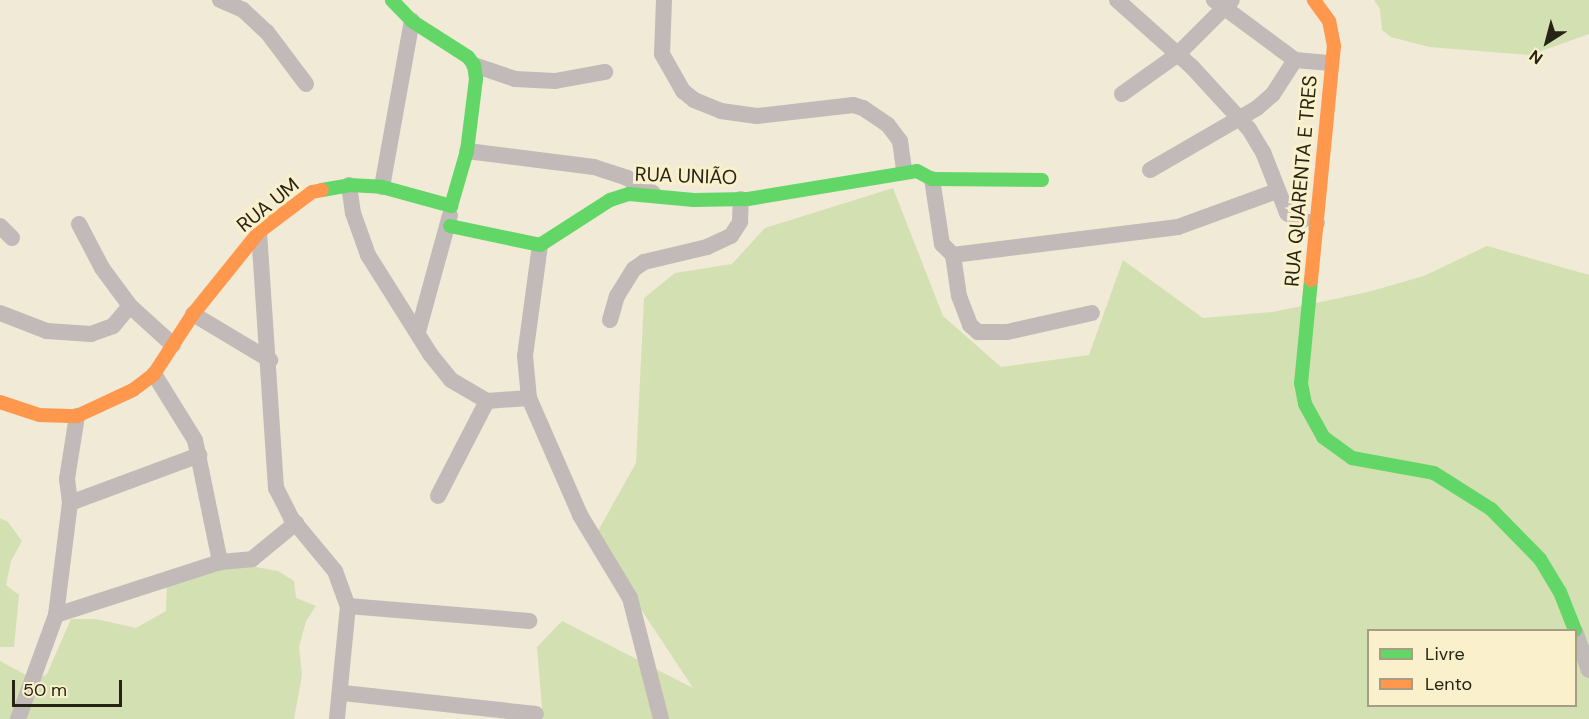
<!DOCTYPE html>
<meta charset="utf-8">
<style>
body{margin:0}
#map{position:relative;width:1589px;height:719px;overflow:hidden;background:#f0ead6;font-family:"DM Sans",sans-serif}
div>[style]{position:absolute}
[style*='--x']{left:calc(var(--x)*1px);top:calc(var(--y)*1px);width:calc(var(--w)*1px);rotate:calc(var(--a)*1deg)}
.green>*{inset:0;background:#d3e1b2}
.street>*{height:16px;margin:-8px;padding:0 8px;transform-origin:8px;border-radius:8px;background:#c1bab8}
.fast>*{height:14px;margin:-7px;padding:0 7px;transform-origin:7px;border-radius:7px;background:#63d668}
.slow>*{height:14px;margin:-7px;padding:0 7px;transform-origin:7px;border-radius:7px;background:#ff974d}
span{translate:-50% -50%;white-space:nowrap;text-align:center;line-height:1.15;-webkit-text-stroke:6px #faf0cb;paint-order:stroke}
.street-label{font-size:20px;color:#272315}
.legend{position:absolute;left:1367px;top:629px;width:210px;height:78px;box-sizing:border-box;background:#faf0cb;border:2px solid #a69e82;margin:0;padding:8px 10px;list-style:none;font-size:18px;color:#272315}
.legend li{display:flex;align-items:center;gap:12px;height:30px}
.legend b{width:30px;border:2px solid #a69e82}
.north{position:absolute;left:1517px;top:12px;width:60px;height:60px;-webkit-text-stroke:4px #faf0cb;paint-order:stroke;rotate:216deg;font-size:16px;font-weight:700;line-height:24px;text-align:center;color:#272315}
.north::after{content:'';display:block;margin:auto;width:21px;height:27px;background:#272315;clip-path:polygon(50% 0,100% 100%,50% 72%,0 100%)}
.scale{position:absolute;left:12px;top:680px;width:110px;height:27px;box-sizing:border-box;border:3px solid #272315;border-top:0;padding-left:8px;font-size:18px;line-height:21px;white-space:nowrap;color:#272315;-webkit-text-stroke:4px #faf0cb;paint-order:stroke}
</style>
<div id="map">
<div class="green">
<div style="clip-path:polygon(1374px 0,1589px 0,1589px 34px,1530px 55px,1429px 47px,1391px 37px,1382px 30px,1380px 9px)"></div>
<div style="clip-path:polygon(evenodd,893px 188px,943px 316px,1001px 367px,1089px 355px,1123px 260px,1203px 318px,1273px 312px,1368px 292px,1424px 276px,1487px 246px,1589px 275px,1589px 719px,543px 719px,537px 647px,562px 621px,693px 688px,594px 538px,636px 463px,644px 298px,675px 273px,732px 264px,765px 228px,893px 188px,1368px 630px,1576px 630px,1576px 706px,1368px 706px,1368px 630px)"></div>
<div style="clip-path:polygon(0 518px,8px 522px,22px 541px,11px 561px,6px 585px,19px 595px,14px 647px,0 647px)"></div>
<div style="clip-path:polygon(250px 566px,278px 571px,294px 581px,296px 598px,316px 606px,306px 621px,299px 647px,302px 675px,294px 719px,0 719px,0 661px,35px 680px,47px 674px,71px 619px,96px 619px,136px 628px,166px 611px,167px 585px,213px 570px)"></div>
</div>
<div class="street">
<div style="--x:220;--y:0;--w:25;--a:23"></div>
<div style="--x:243;--y:10;--w:33;--a:43"></div>
<div style="--x:267;--y:32;--w:65;--a:53.1"></div>
<div style="--x:664;--y:0;--w:54;--a:92.1"></div>
<div style="--x:662;--y:54;--w:43;--a:60.4"></div>
<div style="--x:683;--y:91;--w:14;--a:39"></div>
<div style="--x:694;--y:100;--w:29;--a:22"></div>
<div style="--x:721;--y:111;--w:36;--a:8"></div>
<div style="--x:757;--y:116;--w:97;--a:-6.5"></div>
<div style="--x:853;--y:105;--w:10;--a:17"></div>
<div style="--x:863;--y:108;--w:30;--a:34"></div>
<div style="--x:888;--y:125;--w:20;--a:53"></div>
<div style="--x:900;--y:141;--w:30;--a:82"></div>
<div style="--x:1117;--y:0;--w:101;--a:41.8"></div>
<div style="--x:1192;--y:67;--w:84;--a:47.4"></div>
<div style="--x:1249;--y:129;--w:27;--a:59"></div>
<div style="--x:1263;--y:152;--w:66;--a:68.5"></div>
<div style="--x:1287;--y:213;--w:14;--a:34"></div>
<div style="--x:1299;--y:221;--w:18;--a:6"></div>
<div style="--x:1214;--y:0;--w:101;--a:36.5"></div>
<div style="--x:1295;--y:60;--w:36;--a:5"></div>
<div style="--x:474;--y:65;--w:43;--a:18.9"></div>
<div style="--x:515;--y:79;--w:40;--a:2.9"></div>
<div style="--x:555;--y:81;--w:51;--a:-10.2"></div>
<div style="--x:1122;--y:94;--w:69;--a:-35.5"></div>
<div style="--x:1178;--y:54;--w:76;--a:-45"></div>
<div style="--x:467;--y:151;--w:128;--a:7.2"></div>
<div style="--x:594;--y:167;--w:35;--a:18"></div>
<div style="--x:627;--y:178;--w:30;--a:30"></div>
<div style="--x:1150;--y:170;--w:124;--a:-30.1"></div>
<div style="--x:1257;--y:108;--w:21;--a:-41"></div>
<div style="--x:1273;--y:94;--w:40;--a:-57.1"></div>
<div style="--x:932;--y:179;--w:66;--a:81.3"></div>
<div style="--x:942;--y:244;--w:16;--a:45"></div>
<div style="--x:953;--y:255;--w:227;--a:-7.1"></div>
<div style="--x:1178;--y:227;--w:105;--a:-20"></div>
<div style="--x:349;--y:185;--w:28;--a:82"></div>
<div style="--x:353;--y:213;--w:45;--a:70.3"></div>
<div style="--x:368;--y:255;--w:117;--a:57.9"></div>
<div style="--x:430;--y:354;--w:33;--a:51"></div>
<div style="--x:451;--y:380;--w:42;--a:30.3"></div>
<div style="--x:382;--y:187;--w:169;--a:-79.8"></div>
<div style="--x:79;--y:224;--w:50;--a:62.4"></div>
<div style="--x:102;--y:268;--w:47;--a:53.6"></div>
<div style="--x:130;--y:306;--w:58;--a:42.2"></div>
<div style="--x:0;--y:226;--w:17;--a:45"></div>
<div style="--x:259;--y:232;--w:257;--a:86.2"></div>
<div style="--x:276;--y:488;--w:34;--a:63"></div>
<div style="--x:291;--y:518;--w:69;--a:50.3"></div>
<div style="--x:335;--y:571;--w:37;--a:70"></div>
<div style="--x:348;--y:606;--w:114;--a:95.6"></div>
<div style="--x:540;--y:245;--w:112;--a:97.7"></div>
<div style="--x:525;--y:356;--w:42;--a:84.6"></div>
<div style="--x:529;--y:398;--w:128;--a:66.4"></div>
<div style="--x:580;--y:515;--w:97;--a:58.9"></div>
<div style="--x:630;--y:598;--w:125;--a:75.6"></div>
<div style="--x:953;--y:255;--w:41;--a:81.7"></div>
<div style="--x:959;--y:296;--w:31;--a:69"></div>
<div style="--x:970;--y:325;--w:11;--a:41"></div>
<div style="--x:978;--y:332;--w:29;--a:0"></div>
<div style="--x:1007;--y:332;--w:87;--a:-12.6"></div>
<div style="--x:0;--y:313;--w:50;--a:21"></div>
<div style="--x:47;--y:331;--w:44;--a:3.9"></div>
<div style="--x:91;--y:334;--w:23;--a:-20"></div>
<div style="--x:113;--y:326;--w:26;--a:-50"></div>
<div style="--x:193;--y:314;--w:90;--a:30.9"></div>
<div style="--x:610;--y:320;--w:25;--a:-74"></div>
<div style="--x:617;--y:296;--w:32;--a:-58"></div>
<div style="--x:634;--y:269;--w:12;--a:-35"></div>
<div style="--x:644;--y:262;--w:65;--a:-13.4"></div>
<div style="--x:707;--y:247;--w:26;--a:-25"></div>
<div style="--x:731;--y:236;--w:17;--a:-57"></div>
<div style="--x:740;--y:222;--w:23;--a:-88"></div>
<div style="--x:418;--y:332;--w:121;--a:-74.7"></div>
<div style="--x:154;--y:374;--w:78;--a:58.2"></div>
<div style="--x:195;--y:440;--w:125;--a:78.4"></div>
<div style="--x:438;--y:496;--w:107;--a:-62.7"></div>
<div style="--x:487;--y:401;--w:42;--a:-4.1"></div>
<div style="--x:70;--y:503;--w:138;--a:-20.4"></div>
<div style="--x:348;--y:606;--w:182;--a:4.7"></div>
<div style="--x:56;--y:615;--w:172;--a:-17.9"></div>
<div style="--x:220;--y:562;--w:32;--a:-5"></div>
<div style="--x:252;--y:559;--w:57;--a:-39.3"></div>
<div style="--x:1576;--y:633;--w:39;--a:71"></div>
<div style="--x:343;--y:693;--w:194;--a:6.2"></div>
<div style="--x:18;--y:719;--w:111;--a:-69.9"></div>
<div style="--x:56;--y:615;--w:113;--a:-82.9"></div>
<div style="--x:70;--y:503;--w:24;--a:-97"></div>
<div style="--x:67;--y:479;--w:64;--a:-81"></div>
</div>
<div class="fast">
<div style="--x:322;--y:190;--w:27;--a:-10"></div>
<div style="--x:349;--y:185;--w:33;--a:3"></div>
<div style="--x:382;--y:187;--w:72;--a:15.4"></div>
<div style="--x:451;--y:206;--w:57;--a:-73.8"></div>
<div style="--x:467;--y:151;--w:73;--a:-82.9"></div>
<div style="--x:476;--y:79;--w:14;--a:-98"></div>
<div style="--x:474;--y:65;--w:10;--a:-127"></div>
<div style="--x:468;--y:57;--w:67;--a:-147.3"></div>
<div style="--x:412;--y:21;--w:29;--a:-134"></div>
<div style="--x:450;--y:226;--w:92;--a:11.9"></div>
<div style="--x:540;--y:245;--w:83;--a:-32.7"></div>
<div style="--x:610;--y:200;--w:20;--a:-18"></div>
<div style="--x:629;--y:194;--w:65;--a:5.3"></div>
<div style="--x:694;--y:200;--w:54;--a:-1.1"></div>
<div style="--x:748;--y:199;--w:171;--a:-9.4"></div>
<div style="--x:917;--y:171;--w:17;--a:28"></div>
<div style="--x:932;--y:179;--w:110;--a:0.5"></div>
<div style="--x:1311;--y:280;--w:103;--a:95.5"></div>
<div style="--x:1301;--y:383;--w:21;--a:79"></div>
<div style="--x:1305;--y:404;--w:38;--a:61"></div>
<div style="--x:1323;--y:437;--w:36;--a:36"></div>
<div style="--x:1352;--y:458;--w:83;--a:10.4"></div>
<div style="--x:1434;--y:473;--w:67;--a:32.3"></div>
<div style="--x:1491;--y:509;--w:70;--a:45.6"></div>
<div style="--x:1540;--y:559;--w:39;--a:59"></div>
<div style="--x:1560;--y:592;--w:41;--a:68.5"></div>
</div>
<div class="slow">
<div style="--x:1311;--y:280;--w:235;--a:-84.4"></div>
<div style="--x:1334;--y:46;--w:25;--a:-101"></div>
<div style="--x:1329;--y:21;--w:26;--a:-126"></div>
<div style="--x:0;--y:402;--w:41;--a:18.4"></div>
<div style="--x:39;--y:415;--w:38;--a:2"></div>
<div style="--x:77;--y:416;--w:62;--a:-24.9"></div>
<div style="--x:133;--y:390;--w:26;--a:-37"></div>
<div style="--x:154;--y:374;--w:72;--a:-57"></div>
<div style="--x:193;--y:314;--w:105;--a:-51.2"></div>
<div style="--x:259;--y:232;--w:66;--a:-37"></div>
<div style="--x:312;--y:192;--w:10;--a:-11"></div>
</div>
<div class="street-label">
<span style="left:686px;top:176px;rotate:2deg">RUA UNIÃO</span>
<span style="left:1301px;top:181px;rotate:-85deg">RUA QUARENTA E TRES</span>
<span style="left:268px;top:205px;rotate:-39deg">RUA UM</span>
</div>
<ul class="legend">
<li><b style="height:8px;background:#63d668"></b>Livre</li>
<li><b style="height:8px;background:#ff974d"></b>Lento</li>
</ul>
<div class="north">N</div>
<div class="scale">50 m</div>
</div>
